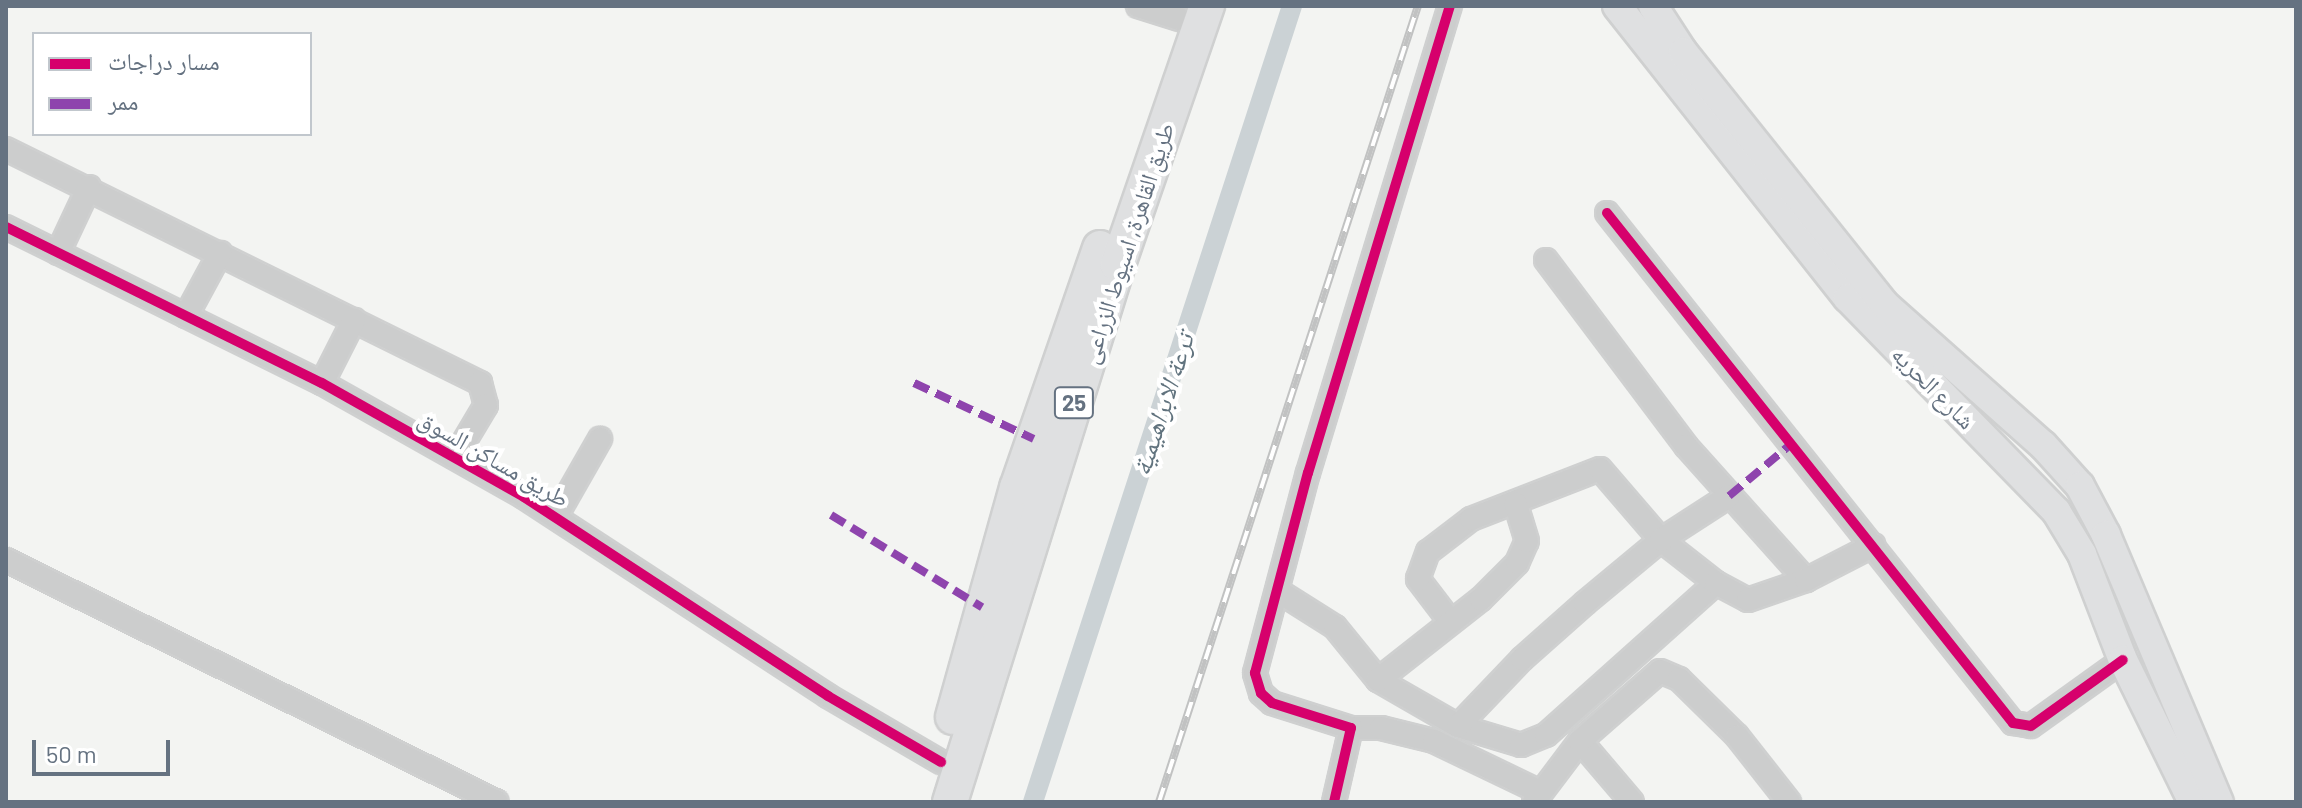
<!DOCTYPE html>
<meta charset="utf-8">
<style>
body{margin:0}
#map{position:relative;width:2302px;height:808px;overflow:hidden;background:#f3f4f2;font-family:Barlow,"Noto Naskh Arabic",sans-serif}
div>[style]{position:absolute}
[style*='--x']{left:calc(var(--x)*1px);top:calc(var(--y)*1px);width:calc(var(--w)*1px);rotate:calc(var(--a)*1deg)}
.canal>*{height:20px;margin:-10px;padding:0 10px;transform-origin:10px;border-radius:10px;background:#cbd2d5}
.roads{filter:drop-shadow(2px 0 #cfd0d0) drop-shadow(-2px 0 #cfd0d0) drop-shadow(0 2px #cfd0d0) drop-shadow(0 -2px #cfd0d0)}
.minor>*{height:22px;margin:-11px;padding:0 11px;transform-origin:11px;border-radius:11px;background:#cccdcd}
.major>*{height:28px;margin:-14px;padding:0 14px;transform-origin:14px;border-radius:14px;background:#dfe0e1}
.highway>*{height:34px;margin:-17px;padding:0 17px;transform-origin:17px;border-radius:17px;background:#dfe0e1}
.rail>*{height:8px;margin-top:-4px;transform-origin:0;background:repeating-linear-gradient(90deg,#fff 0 15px,#c1c2c2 0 30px);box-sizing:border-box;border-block:2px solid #c1c2c2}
.quiet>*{height:8px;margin-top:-4px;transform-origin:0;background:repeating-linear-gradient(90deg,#8e44ad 0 16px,transparent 0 24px)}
.cycleway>*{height:10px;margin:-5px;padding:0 5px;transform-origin:5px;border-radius:5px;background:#d6006c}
span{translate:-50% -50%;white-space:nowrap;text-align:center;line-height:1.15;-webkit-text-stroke:8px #fff;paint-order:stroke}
.shield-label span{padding:2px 6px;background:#fff;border:2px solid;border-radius:6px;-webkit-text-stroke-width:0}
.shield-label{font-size:22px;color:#657281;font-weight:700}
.street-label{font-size:24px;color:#657281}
.water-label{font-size:26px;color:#61737e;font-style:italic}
.frame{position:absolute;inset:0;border:8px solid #657281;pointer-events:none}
.legend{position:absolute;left:32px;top:32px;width:280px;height:104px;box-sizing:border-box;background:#fff;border:2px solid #c1c7cd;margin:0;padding:10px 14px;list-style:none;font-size:24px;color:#657281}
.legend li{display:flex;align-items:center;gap:16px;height:40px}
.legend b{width:40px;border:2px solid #c1c7cd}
.scale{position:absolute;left:32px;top:740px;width:138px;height:36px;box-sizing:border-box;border:4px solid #657281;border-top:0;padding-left:10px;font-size:24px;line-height:28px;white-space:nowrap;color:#657281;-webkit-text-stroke:6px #fff;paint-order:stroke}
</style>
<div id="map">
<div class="canal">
<div style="--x:1033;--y:802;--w:837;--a:-71.98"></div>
</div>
<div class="roads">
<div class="minor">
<div style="--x:1138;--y:6;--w:43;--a:17.6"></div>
<div style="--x:6;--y:149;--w:529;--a:26.27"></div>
<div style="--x:480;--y:383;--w:23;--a:75"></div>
<div style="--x:486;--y:405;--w:61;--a:120.8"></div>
<div style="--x:1607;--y:213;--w:652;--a:51.48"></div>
<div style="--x:2013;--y:723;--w:18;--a:9"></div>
<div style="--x:2031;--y:726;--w:113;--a:-35.7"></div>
<div style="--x:6;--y:227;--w:352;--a:26.3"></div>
<div style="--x:322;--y:383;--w:232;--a:29.4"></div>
<div style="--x:524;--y:497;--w:363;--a:33.2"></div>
<div style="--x:828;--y:696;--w:131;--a:30.3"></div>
<div style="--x:58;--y:253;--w:73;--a:-64.8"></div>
<div style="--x:1546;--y:260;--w:233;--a:53"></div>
<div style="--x:1686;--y:446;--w:180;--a:48.2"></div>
<div style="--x:186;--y:316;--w:72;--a:-61.6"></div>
<div style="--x:322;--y:383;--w:71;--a:-63.1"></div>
<div style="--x:556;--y:516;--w:89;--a:-60.3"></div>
<div style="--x:6;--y:560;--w:547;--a:26.24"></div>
<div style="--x:1278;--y:591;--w:67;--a:32.3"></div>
<div style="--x:1335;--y:627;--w:68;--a:50.9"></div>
<div style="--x:1378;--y:680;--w:92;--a:29.9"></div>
<div style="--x:1458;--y:726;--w:66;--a:16.8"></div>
<div style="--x:1521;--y:745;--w:27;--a:-22"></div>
<div style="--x:1546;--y:735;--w:228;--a:-41.8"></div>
<div style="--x:1450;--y:621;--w:53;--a:-127.3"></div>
<div style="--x:1418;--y:579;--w:29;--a:-70"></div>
<div style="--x:1428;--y:552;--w:54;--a:-37.5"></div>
<div style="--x:1471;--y:519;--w:138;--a:-21.2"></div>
<div style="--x:1600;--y:469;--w:94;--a:49.3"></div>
<div style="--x:1661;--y:540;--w:70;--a:38"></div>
<div style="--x:1716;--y:583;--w:36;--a:28"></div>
<div style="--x:1748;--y:600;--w:61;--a:-19"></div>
<div style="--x:1806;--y:580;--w:76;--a:-27.2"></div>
<div style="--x:1378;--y:680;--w:131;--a:-38.2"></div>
<div style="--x:1481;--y:599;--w:51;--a:-45"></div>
<div style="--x:1517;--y:563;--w:24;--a:-66"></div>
<div style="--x:1527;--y:541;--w:39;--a:-107"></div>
<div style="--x:1458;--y:726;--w:93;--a:-46.3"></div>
<div style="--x:1522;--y:659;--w:84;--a:-41.6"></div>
<div style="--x:1585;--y:603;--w:99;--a:-39.7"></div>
<div style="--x:1661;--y:540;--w:81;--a:-32.9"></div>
<div style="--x:1351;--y:728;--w:30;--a:0"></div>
<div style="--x:1381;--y:728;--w:55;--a:13.8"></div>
<div style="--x:1434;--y:741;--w:118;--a:25.7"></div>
<div style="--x:1580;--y:741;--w:80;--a:49.6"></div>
<div style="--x:1334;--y:802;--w:76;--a:-77.1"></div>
<div style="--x:1351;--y:728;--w:83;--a:-162.4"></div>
<div style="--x:1272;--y:703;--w:15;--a:-138"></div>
<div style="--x:1261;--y:693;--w:21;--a:-107"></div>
<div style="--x:1255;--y:673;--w:207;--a:-75.2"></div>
<div style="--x:1308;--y:473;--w:488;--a:-73.1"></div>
<div style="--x:1534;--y:802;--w:76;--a:-53"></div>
<div style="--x:1580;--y:741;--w:106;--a:-41.2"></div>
<div style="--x:1660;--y:671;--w:21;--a:23"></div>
<div style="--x:1679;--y:679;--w:81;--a:44.5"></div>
<div style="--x:1737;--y:736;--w:84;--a:51.8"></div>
</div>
<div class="major">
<div style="--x:1617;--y:6;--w:372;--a:51.7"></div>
<div style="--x:1848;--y:298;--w:298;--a:45.7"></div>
<div style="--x:2056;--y:511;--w:50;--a:58.8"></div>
<div style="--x:2082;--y:554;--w:114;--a:68.9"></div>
<div style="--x:2123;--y:660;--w:158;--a:63.8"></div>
<div style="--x:1653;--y:6;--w:55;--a:56.9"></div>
<div style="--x:1683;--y:52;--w:322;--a:51.4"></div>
<div style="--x:1884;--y:304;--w:213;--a:41.6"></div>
<div style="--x:2043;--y:445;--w:55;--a:47.9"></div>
<div style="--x:2080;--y:486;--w:55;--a:62"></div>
<div style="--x:2106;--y:535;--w:290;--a:67.1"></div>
</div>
<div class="highway">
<div style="--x:953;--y:717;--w:238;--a:-74.4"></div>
<div style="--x:1017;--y:488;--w:254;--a:-70.9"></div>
<div style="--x:950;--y:802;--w:564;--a:-72.66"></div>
<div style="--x:1118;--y:264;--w:273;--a:-71"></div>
</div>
</div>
<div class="rail">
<div style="--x:1159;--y:802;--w:837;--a:-71.98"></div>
</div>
<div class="quiet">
<div style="--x:914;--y:383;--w:132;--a:25"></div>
<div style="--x:1729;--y:496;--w:80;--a:-39.9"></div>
<div style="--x:831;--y:515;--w:177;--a:31.4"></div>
</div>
<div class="cycleway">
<div style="--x:1607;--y:213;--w:652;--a:51.48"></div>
<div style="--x:2013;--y:723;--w:18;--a:9"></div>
<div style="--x:2031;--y:726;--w:113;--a:-35.7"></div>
<div style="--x:6;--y:227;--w:352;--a:26.3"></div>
<div style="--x:322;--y:383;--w:232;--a:29.4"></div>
<div style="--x:524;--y:497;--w:363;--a:33.2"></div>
<div style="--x:828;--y:696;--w:131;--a:30.3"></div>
<div style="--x:1334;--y:802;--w:76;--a:-77.1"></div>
<div style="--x:1351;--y:728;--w:83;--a:-162.4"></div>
<div style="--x:1272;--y:703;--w:15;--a:-138"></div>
<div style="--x:1261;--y:693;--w:21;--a:-107"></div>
<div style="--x:1255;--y:673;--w:207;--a:-75.2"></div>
<div style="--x:1308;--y:473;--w:488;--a:-73.1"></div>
</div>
<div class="shield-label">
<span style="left:1074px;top:403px">25</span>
</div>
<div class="street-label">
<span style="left:1127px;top:243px;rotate:-72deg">طريق القاهرة, اسيوط الزراعى</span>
<span style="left:1934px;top:387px;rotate:45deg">شارع الحريه</span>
<span style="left:494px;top:458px;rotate:30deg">طريق مساكن السوق</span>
</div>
<div class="water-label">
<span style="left:1162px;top:404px;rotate:-72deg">ترعة الابراهيمية</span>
</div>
<div class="frame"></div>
<ul class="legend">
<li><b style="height:10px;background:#d6006c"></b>مسار دراجات</li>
<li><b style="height:10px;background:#8e44ad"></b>ممر</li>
</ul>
<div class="scale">50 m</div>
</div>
